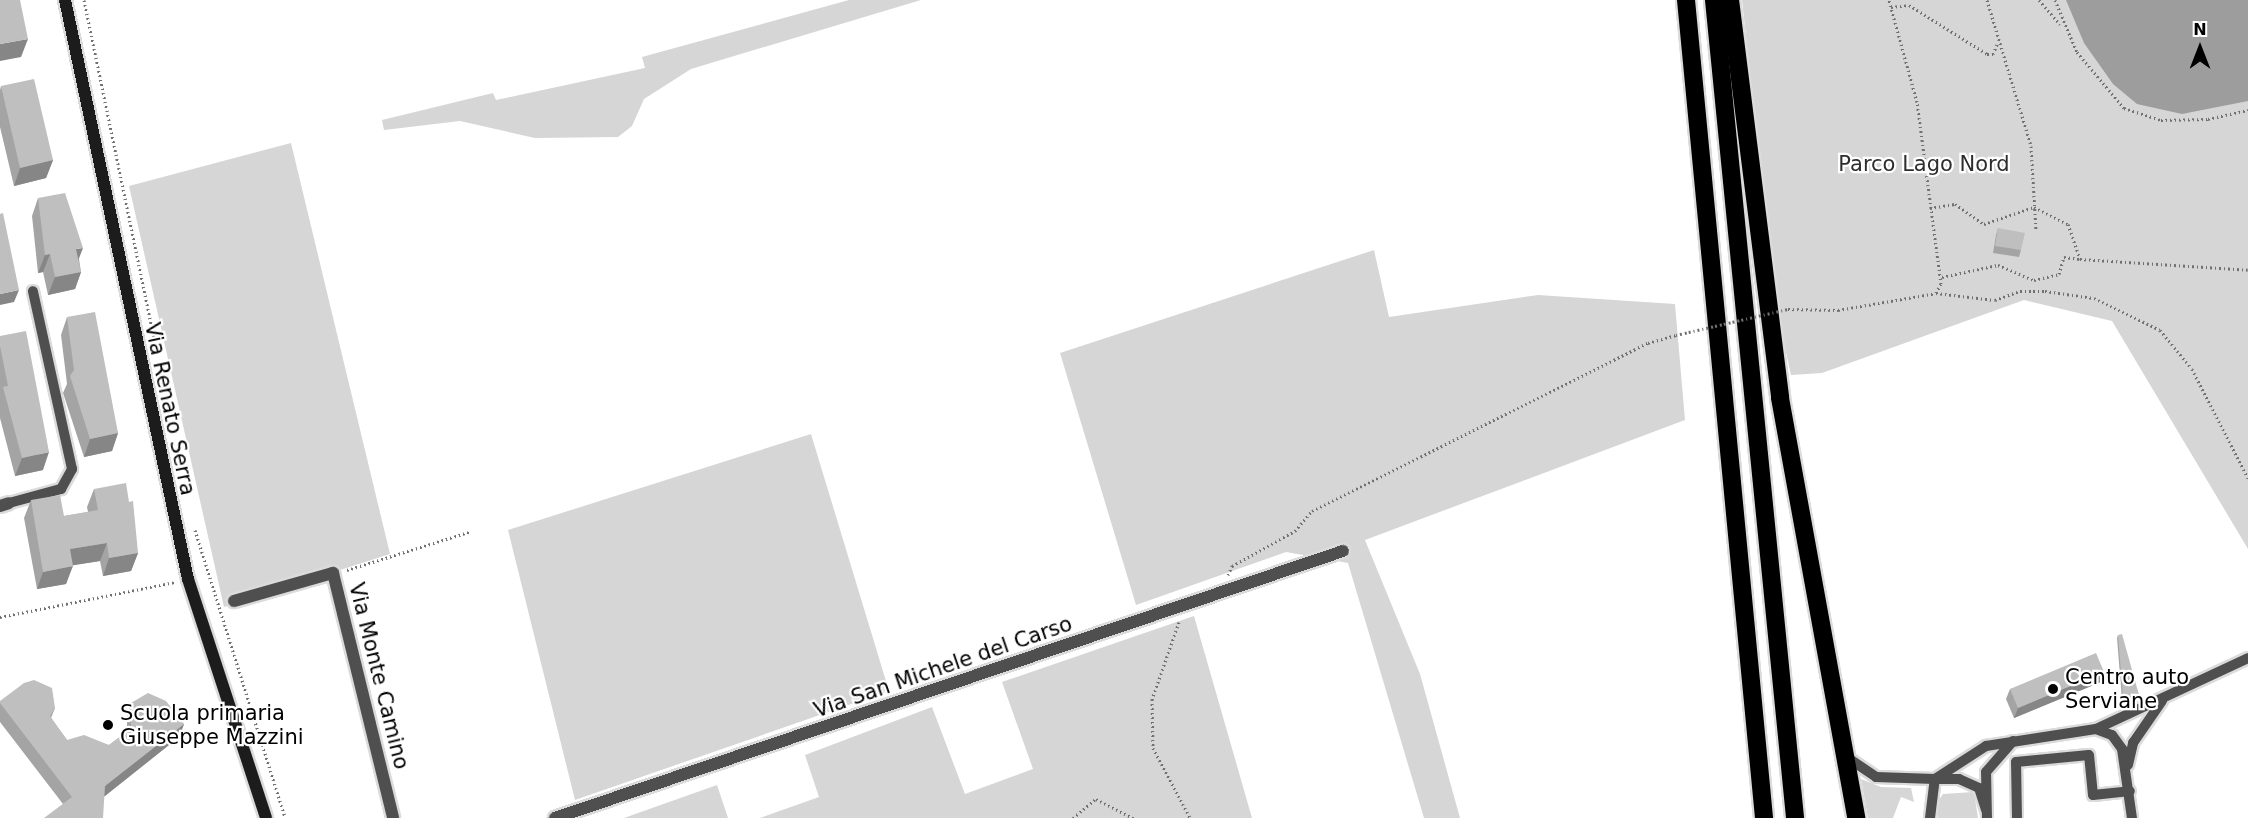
<!DOCTYPE html>
<style>
body{margin:0}
#map{position:relative;width:2248px;height:818px;overflow:hidden;background:#fff;font-family:"DejaVu Sans",sans-serif}
div>[style]{position:absolute}
[style*='--x']{left:calc(var(--x)*1px);top:calc(var(--y)*1px);width:calc(var(--w)*1px);rotate:calc(var(--a)*1deg)}
.green>*{inset:0;background:#d6d6d6}
.water>*{inset:0;background:#9d9d9d}
.path>*{height:3px;margin-top:-1.5px;transform-origin:0;background:repeating-linear-gradient(90deg,#717171 0 1.5px,transparent 0 4.5px)}
.roads{filter:drop-shadow(2px 0 #dbdbdb) drop-shadow(-2px 0 #dbdbdb) drop-shadow(0 2px #dbdbdb) drop-shadow(0 -2px #dbdbdb)}
.lane>*{height:10px;margin:-5px;padding:0 5px;transform-origin:5px;border-radius:5px;background:#4f4f4f}
.street>*{height:12px;margin:-6px;padding:0 6px;transform-origin:6px;border-radius:6px;background:#4f4f4f}
.secondary>*{height:12px;margin:-6px;padding:0 6px;transform-origin:6px;border-radius:6px;background:#1c1c1c}
.highway>*{height:18px;margin:-9px;padding:0 9px;transform-origin:9px;border-radius:9px;background:#000}
.path-bridge>*{height:3px;margin-top:-1.5px;transform-origin:0;background:repeating-linear-gradient(90deg,#717171 0 1.5px,transparent 0 4.5px)}
.wall>*{inset:0;background:#a4a4a4}
.shaded-wall>*{inset:0;background:#868686}
.building>*{inset:0;background:#bfbfbf}
.dots>*{width:16px;height:16px;translate:-50% -50%;box-sizing:border-box;border:3px solid #fff;border-radius:50%}
span{translate:-50% -50%;white-space:nowrap;text-align:center;line-height:1.15;-webkit-text-stroke:4.5px #fff;paint-order:stroke}
.park-label{font-size:21px;color:#2d2d2d}
.street-label{font-size:21px;color:#000}
.poi-label{font-size:21px;color:#000}
.left{translate:0 -50%;text-align:left}
.north{position:absolute;left:2170px;top:18px;width:60px;height:60px;-webkit-text-stroke:4px #fff;paint-order:stroke;rotate:0deg;font-size:16px;font-weight:700;line-height:24px;text-align:center;color:#000}
.north::after{content:'';display:block;margin:auto;width:21px;height:27px;background:#000;clip-path:polygon(50% 0,100% 100%,50% 72%,0 100%)}
</style>
<div id="map">
<div class="green">
<div style="clip-path:polygon(849px 0,921px 0,691px 69px,644px 99px,632px 126px,618px 137px,535px 138px,460px 121px,384px 130px,382px 120px,493px 93px,496px 100px,645px 68px,642px 57px)"></div>
<div style="clip-path:polygon(1742px 0,2248px 0,2248px 549px,2112px 321px,2024px 300px,1822px 373px,1791px 375px,1775px 303px)"></div>
<div style="clip-path:polygon(291px 143px,390px 554px,224px 607px,129px 186px)"></div>
<div style="clip-path:polygon(1374px 250px,1389px 317px,1538px 295px,1675px 304px,1685px 420px,1365px 540px,1420px 674px,1460px 818px,1424px 818px,1348px 563px,1286px 552px,1136px 605px,1060px 353px)"></div>
<div style="clip-path:polygon(811px 434px,889px 691px,575px 800px,508px 530px)"></div>
<div style="clip-path:polygon(1194px 616px,1252px 818px,760px 818px,819px 797px,805px 755px,932px 707px,965px 794px,1033px 769px,1002px 682px)"></div>
<div style="clip-path:polygon(1861px 779px,1881px 787px,1911px 788px,1914px 802px,1901px 797px,1893px 818px,1868px 818px)"></div>
<div style="clip-path:polygon(717px 785px,728px 818px,624px 818px)"></div>
<div style="clip-path:polygon(1974px 792px,1978px 818px,1938px 818px,1937px 803px,1943px 794px)"></div>
</div>
<div class="water">
<div style="clip-path:polygon(2066px 0,2248px 0,2248px 101px,2182px 114px,2137px 104px,2113px 84px,2084px 43px)"></div>
</div>
<div class="path">
<div style="--x:84;--y:0;--w:355;--a:78.3"></div>
<div style="--x:1987;--y:0;--w:152;--a:73.2"></div>
<div style="--x:2031;--y:146;--w:84;--a:86.6"></div>
<div style="--x:2039;--y:0;--w:32;--a:49"></div>
<div style="--x:2055;--y:0;--w:56;--a:67.1"></div>
<div style="--x:2077;--y:52;--w:73;--a:50"></div>
<div style="--x:2124;--y:108;--w:39;--a:18"></div>
<div style="--x:2161;--y:120;--w:47;--a:-1.2"></div>
<div style="--x:2208;--y:119;--w:41;--a:-12.7"></div>
<div style="--x:1891;--y:7;--w:18;--a:-6"></div>
<div style="--x:1909;--y:5;--w:92;--a:32.1"></div>
<div style="--x:1987;--y:54;--w:6;--a:0"></div>
<div style="--x:1993;--y:54;--w:13;--a:-67"></div>
<div style="--x:1930;--y:208;--w:25;--a:-9"></div>
<div style="--x:1955;--y:204;--w:35;--a:35"></div>
<div style="--x:1984;--y:224;--w:53;--a:-18.8"></div>
<div style="--x:2034;--y:207;--w:38;--a:27"></div>
<div style="--x:2068;--y:224;--w:37;--a:71"></div>
<div style="--x:2080;--y:259;--w:168;--a:3.7"></div>
<div style="--x:1942;--y:277;--w:57;--a:-12.1"></div>
<div style="--x:1998;--y:265;--w:39;--a:23"></div>
<div style="--x:2034;--y:280;--w:26;--a:-13"></div>
<div style="--x:2059;--y:274;--w:18;--a:-74"></div>
<div style="--x:2064;--y:257;--w:16;--a:7"></div>
<div style="--x:1936;--y:293;--w:59;--a:6.8"></div>
<div style="--x:1995;--y:300;--w:27;--a:-20"></div>
<div style="--x:2020;--y:291;--w:25;--a:0"></div>
<div style="--x:2045;--y:291;--w:49;--a:8.1"></div>
<div style="--x:2094;--y:298;--w:73;--a:25.9"></div>
<div style="--x:2160;--y:330;--w:50;--a:50.6"></div>
<div style="--x:2192;--y:369;--w:123;--a:62.8"></div>
<div style="--x:1788;--y:309;--w:50;--a:1.1"></div>
<div style="--x:1838;--y:310;--w:99;--a:-9.8"></div>
<div style="--x:1936;--y:293;--w:10;--a:-61"></div>
<div style="--x:1941;--y:284;--w:184;--a:-97.5"></div>
<div style="--x:1917;--y:102;--w:106;--a:-105.4"></div>
<div style="--x:195;--y:530;--w:302;--a:72.6"></div>
<div style="--x:347;--y:570;--w:128;--a:-17.3"></div>
<div style="--x:1228;--y:575;--w:10;--a:-66"></div>
<div style="--x:1232;--y:566;--w:72;--a:-29.1"></div>
<div style="--x:1295;--y:531;--w:26;--a:-50"></div>
<div style="--x:1312;--y:511;--w:376;--a:-26.6"></div>
<div style="--x:1648;--y:343;--w:29;--a:-16"></div>
<div style="--x:0;--y:617;--w:178;--a:-11.3"></div>
<div style="--x:1179;--y:622;--w:82;--a:109.3"></div>
<div style="--x:1152;--y:699;--w:49;--a:88.8"></div>
<div style="--x:1153;--y:748;--w:79;--a:62.1"></div>
<div style="--x:1073;--y:818;--w:30;--a:-40"></div>
<div style="--x:1096;--y:799;--w:42;--a:27.2"></div>
</div>
<div class="roads">
<div class="lane">
<div style="--x:9;--y:503;--w:54;--a:-15.1"></div>
<div style="--x:61;--y:489;--w:23;--a:-61"></div>
<div style="--x:72;--y:469;--w:182;--a:-102.4"></div>
<div style="--x:2096;--y:729;--w:17;--a:21"></div>
<div style="--x:2112;--y:735;--w:17;--a:54"></div>
<div style="--x:2122;--y:749;--w:70;--a:81.8"></div>
<div style="--x:1845;--y:756;--w:37;--a:34"></div>
<div style="--x:1876;--y:777;--w:59;--a:1.9"></div>
<div style="--x:1935;--y:779;--w:61;--a:-32.9"></div>
<div style="--x:1986;--y:746;--w:111;--a:-8.8"></div>
<div style="--x:2096;--y:729;--w:168;--a:-25"></div>
<div style="--x:2128;--y:765;--w:23;--a:-77"></div>
<div style="--x:2133;--y:743;--w:51;--a:-55.4"></div>
<div style="--x:1930;--y:818;--w:39;--a:-83"></div>
<div style="--x:1935;--y:779;--w:24;--a:0"></div>
<div style="--x:1959;--y:779;--w:22;--a:24"></div>
<div style="--x:1979;--y:788;--w:23;--a:72"></div>
<div style="--x:1987;--y:818;--w:46;--a:-91.2"></div>
<div style="--x:1986;--y:772;--w:41;--a:-48.9"></div>
<div style="--x:2017;--y:818;--w:56;--a:-91"></div>
<div style="--x:2016;--y:762;--w:73;--a:-5.5"></div>
<div style="--x:2089;--y:755;--w:40;--a:84.3"></div>
<div style="--x:2093;--y:795;--w:37;--a:-6"></div>
</div>
<div class="street">
<div style="--x:0;--y:506;--w:9;--a:-18"></div>
<div style="--x:234;--y:601;--w:103;--a:-15.8"></div>
<div style="--x:333;--y:573;--w:252;--a:76.2"></div>
<div style="--x:555;--y:818;--w:832;--a:-18.72"></div>
</div>
<div class="secondary">
<div style="--x:65;--y:0;--w:592;--a:78.01"></div>
<div style="--x:188;--y:579;--w:251;--a:71.9"></div>
</div>
<div class="highway">
<div style="--x:1686;--y:0;--w:822;--a:84.55"></div>
<div style="--x:1714;--y:0;--w:822;--a:84.34"></div>
<div style="--x:1730;--y:0;--w:401;--a:82.8"></div>
<div style="--x:1780;--y:398;--w:427;--a:79.7"></div>
</div>
</div>
<div class="path-bridge">
<div style="--x:1676;--y:335;--w:115;--a:-13.1"></div>
</div>
<div class="wall">
<div style="clip-path:polygon(1px 86px,53px 160px,46px 178px,14px 186px,0 127px,0 90px)"></div>
<div style="clip-path:polygon(38px 198px,79px 259px,81px 272px,75px 289px,48px 295px,43px 272px,38px 273px,32px 216px)"></div>
<div style="clip-path:polygon(1998px 228px,2021px 250px,2019px 257px,1993px 253px,1996px 235px)"></div>
<div style="clip-path:polygon(67px 317px,118px 433px,112px 451px,84px 457px,63px 393px,67px 384px,61px 335px)"></div>
<div style="clip-path:polygon(0 336px,43px 470px,15px 476px,0 418px)"></div>
<div style="clip-path:polygon(94px 489px,138px 553px,131px 571px,103px 576px,100px 561px,72px 565px,66px 584px,37px 589px,24px 518px,31px 500px,64px 516px,88px 512px,87px 507px)"></div>
<div style="clip-path:polygon(2118px 635px,2139px 695px,2137px 699px,2122px 700px,2117px 638px)"></div>
<div style="clip-path:polygon(2104px 672px,2101px 682px,2014px 718px,2006px 699px,2010px 689px)"></div>
<div style="clip-path:polygon(0 701px,55px 708px,51px 718px,67px 740px,109px 745px,127px 732px,127px 716px,131px 703px,184px 724px,179px 737px,105px 796px,63px 804px,0 722px)"></div>
</div>
<div class="shaded-wall">
<div style="clip-path:polygon(28px 39px,21px 57px,0 61px,0 44px)"></div>
<div style="clip-path:polygon(53px 160px,46px 178px,14px 186px,20px 168px)"></div>
<div style="clip-path:polygon(83px 248px,76px 266px,76px 249px)"></div>
<div style="clip-path:polygon(50px 254px,43px 272px,38px 273px,45px 255px)"></div>
<div style="clip-path:polygon(81px 272px,75px 289px,48px 295px,55px 277px)"></div>
<div style="clip-path:polygon(19px 290px,14px 302px,0 305px,0 294px)"></div>
<div style="clip-path:polygon(118px 433px,112px 451px,84px 457px,90px 439px)"></div>
<div style="clip-path:polygon(49px 452px,43px 470px,15px 476px,22px 458px)"></div>
<div style="clip-path:polygon(107px 543px,100px 561px,63px 567px,70px 549px)"></div>
<div style="clip-path:polygon(138px 553px,131px 571px,103px 576px,109px 558px)"></div>
<div style="clip-path:polygon(73px 566px,66px 584px,37px 589px,43px 572px)"></div>
<div style="clip-path:polygon(2104px 672px,2101px 682px,2014px 718px,2018px 708px)"></div>
<div style="clip-path:polygon(2139px 695px,2137px 699px,2122px 700px,2123px 697px)"></div>
<div style="clip-path:polygon(184px 724px,179px 737px,101px 799px,105px 786px)"></div>
</div>
<div class="building">
<div style="clip-path:polygon(0 0,20px 0,28px 39px,0 44px)"></div>
<div style="clip-path:polygon(34px 79px,53px 160px,20px 168px,1px 86px)"></div>
<div style="clip-path:polygon(65px 193px,83px 248px,76px 249px,81px 272px,55px 277px,50px 254px,45px 255px,38px 198px)"></div>
<div style="clip-path:polygon(3px 213px,19px 290px,0 294px,0 214px)"></div>
<div style="clip-path:polygon(1998px 228px,2025px 233px,2021px 250px,1995px 246px)"></div>
<div style="clip-path:polygon(95px 312px,118px 433px,90px 439px,70px 376px,74px 370px,67px 317px)"></div>
<div style="clip-path:polygon(26px 331px,49px 452px,22px 458px,3px 387px,8px 386px,0 346px,0 336px)"></div>
<div style="clip-path:polygon(126px 483px,129px 502px,133px 501px,138px 553px,109px 558px,107px 543px,70px 549px,73px 566px,43px 572px,31px 500px,60px 495px,64px 516px,98px 510px,94px 489px)"></div>
<div style="clip-path:polygon(2122px 634px,2139px 695px,2123px 697px,2118px 635px)"></div>
<div style="clip-path:polygon(2096px 653px,2104px 672px,2018px 708px,2010px 689px)"></div>
<div style="clip-path:polygon(34px 680px,52px 688px,55px 708px,50px 716px,67px 740px,84px 735px,109px 745px,131px 728px,131px 703px,148px 693px,166px 701px,184px 724px,105px 786px,103px 818px,44px 818px,72px 797px,0 703px,0 701px,24px 683px)"></div>
</div>
<div class="dots">
<div style="left:2053px;top:689px;background:#000"></div>
<div style="left:108px;top:725px;background:#000"></div>
</div>
<div class="park-label">
<span style="left:1924px;top:164px">Parco Lago Nord</span>
</div>
<div class="street-label">
<span style="left:170px;top:409px;rotate:78deg">Via Renato Serra</span>
<span style="left:943px;top:667px;rotate:-19deg">Via San Michele del Carso</span>
<span style="left:379px;top:676px;rotate:76deg">Via Monte Camino</span>
</div>
<div class="poi-label">
<span class="left" style="left:2065px;top:689px">Centro auto<br>Serviane</span>
<span class="left" style="left:120px;top:725px">Scuola primaria<br>Giuseppe Mazzini</span>
</div>
<div class="north">N</div>
</div>
